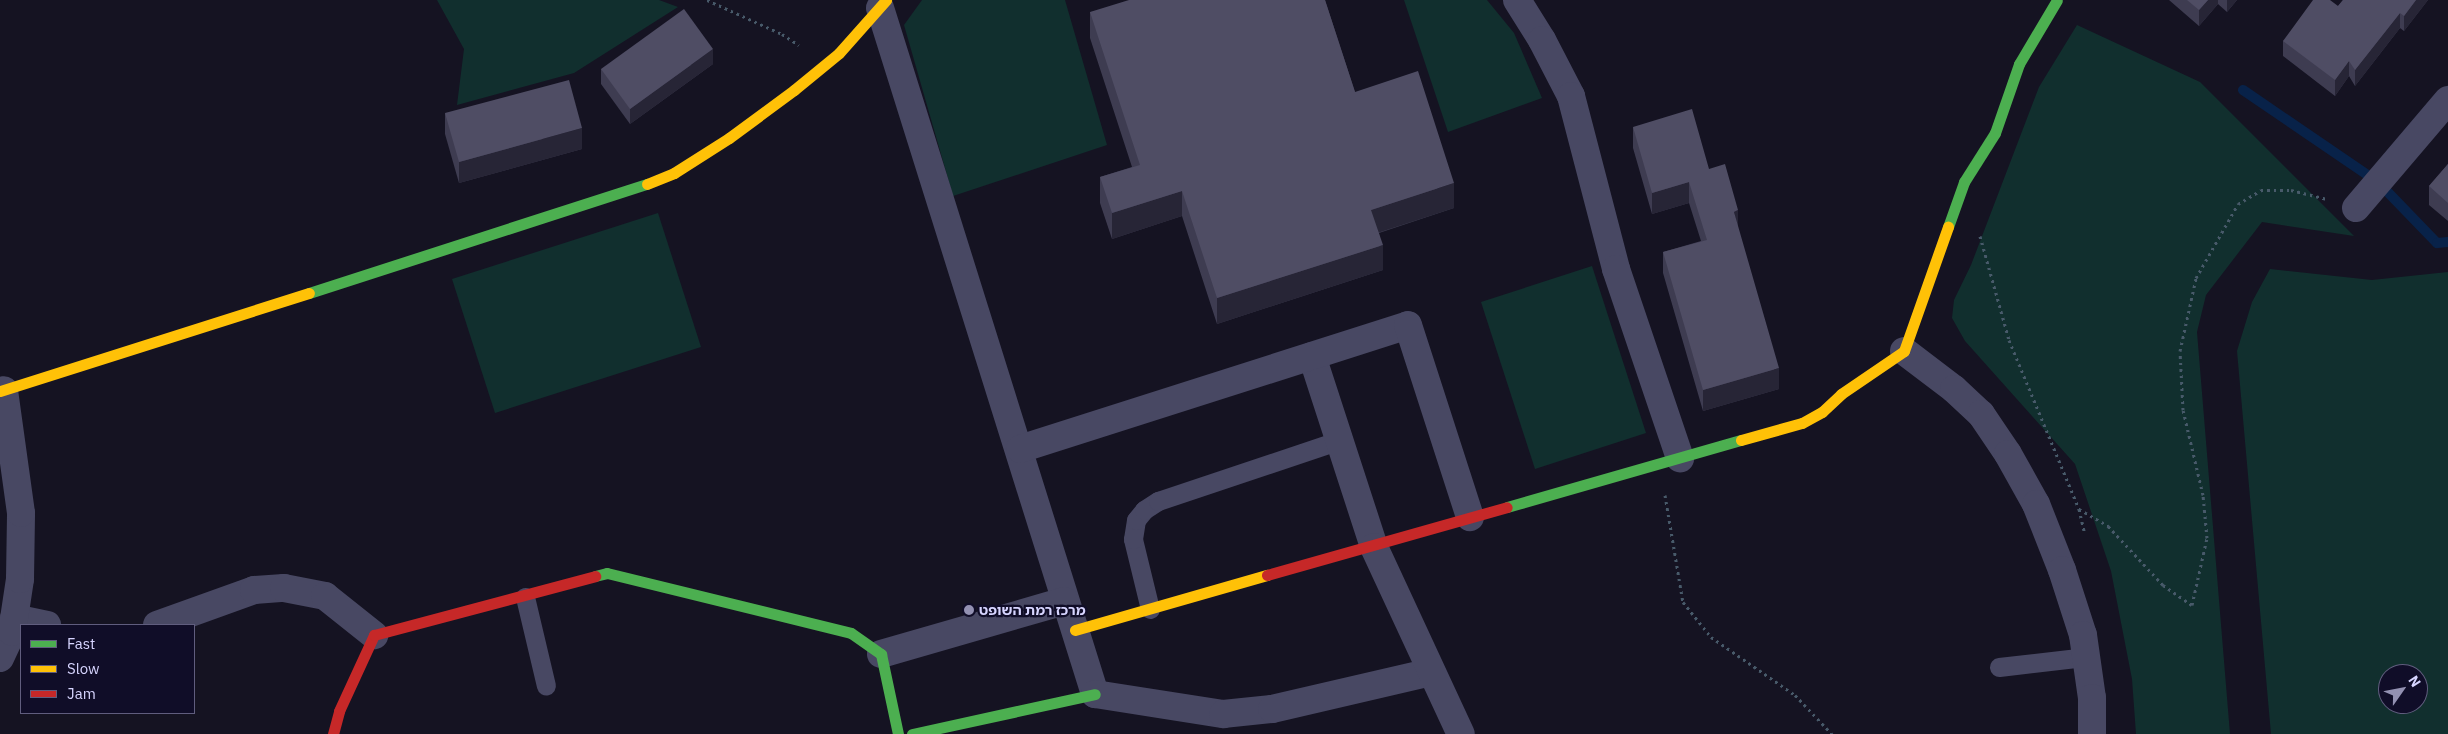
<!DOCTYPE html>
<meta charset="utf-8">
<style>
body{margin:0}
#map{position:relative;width:2448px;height:734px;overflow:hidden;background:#151322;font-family:"IBM Plex Sans","Noto Sans Hebrew",sans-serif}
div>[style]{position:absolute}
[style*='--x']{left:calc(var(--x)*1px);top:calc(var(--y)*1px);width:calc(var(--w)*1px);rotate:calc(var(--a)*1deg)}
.green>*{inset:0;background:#112f2e}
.stream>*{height:10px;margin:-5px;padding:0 5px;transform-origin:5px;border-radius:5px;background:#082249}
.path>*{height:3px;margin-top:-1.5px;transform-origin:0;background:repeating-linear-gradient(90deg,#485a6a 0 2.5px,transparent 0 6.5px)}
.lane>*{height:19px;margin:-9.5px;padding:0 9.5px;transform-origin:9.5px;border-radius:9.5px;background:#484863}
.street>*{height:28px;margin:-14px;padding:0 14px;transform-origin:14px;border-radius:14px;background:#484863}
.fast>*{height:11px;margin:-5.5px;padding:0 5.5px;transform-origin:5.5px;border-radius:5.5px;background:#4caf50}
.slow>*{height:11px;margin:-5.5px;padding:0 5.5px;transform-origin:5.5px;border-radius:5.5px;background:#ffc107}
.jam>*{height:11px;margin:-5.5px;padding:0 5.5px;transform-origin:5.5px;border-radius:5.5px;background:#c62828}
.wall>*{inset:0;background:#3e3c51}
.shaded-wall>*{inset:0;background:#272536}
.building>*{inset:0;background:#4f4d64}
.dots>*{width:14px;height:14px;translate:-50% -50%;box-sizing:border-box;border:2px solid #100d28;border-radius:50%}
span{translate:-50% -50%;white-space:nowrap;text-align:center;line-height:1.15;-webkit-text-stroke:4.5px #100d28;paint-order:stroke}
.poi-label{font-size:14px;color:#d7d5ff;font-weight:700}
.left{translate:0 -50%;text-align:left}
.legend{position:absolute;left:20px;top:624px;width:175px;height:90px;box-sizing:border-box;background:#100d28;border:1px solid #605d7e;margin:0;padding:6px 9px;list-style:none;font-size:15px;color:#d7d5ff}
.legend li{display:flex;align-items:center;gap:10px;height:25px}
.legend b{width:25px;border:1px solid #605d7e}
.north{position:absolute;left:2378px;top:664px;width:50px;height:50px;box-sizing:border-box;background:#100d28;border:1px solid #605d7e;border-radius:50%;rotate:57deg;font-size:14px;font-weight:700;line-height:20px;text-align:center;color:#d7d5ff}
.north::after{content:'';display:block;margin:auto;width:18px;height:22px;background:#9391b2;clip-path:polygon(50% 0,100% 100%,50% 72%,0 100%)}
</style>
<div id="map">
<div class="green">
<div style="clip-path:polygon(437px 0,659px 0,678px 7px,574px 73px,457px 105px,464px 49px)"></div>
<div style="clip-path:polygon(922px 0,1065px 0,1107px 145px,953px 196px,904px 25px)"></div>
<div style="clip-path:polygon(1404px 0,1487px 0,1514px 33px,1542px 98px,1448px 132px)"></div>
<div style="clip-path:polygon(2077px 25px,2200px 82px,2354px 236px,2262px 222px,2206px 295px,2197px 332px,2230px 734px,2136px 734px,2132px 679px,2111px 571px,2075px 464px,1965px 341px,1952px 318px,1954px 300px,1971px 265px,2039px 87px)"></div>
<div style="clip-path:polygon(658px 213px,701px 347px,495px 413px,452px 279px)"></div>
<div style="clip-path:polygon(1592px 266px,1646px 433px,1535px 469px,1481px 302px)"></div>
<div style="clip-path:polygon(evenodd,2270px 269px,2372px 280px,2448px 272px,2448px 734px,2271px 734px,2237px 351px,2252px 302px,2270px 269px,2388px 674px,2418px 674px,2418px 704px,2388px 704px,2388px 674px)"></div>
</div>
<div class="stream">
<div style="--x:2243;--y:90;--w:163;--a:34.3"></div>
<div style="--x:2378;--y:182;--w:85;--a:46"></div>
<div style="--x:2437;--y:243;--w:11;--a:-5"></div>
</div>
<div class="path">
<div style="--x:707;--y:0;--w:82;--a:24.4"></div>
<div style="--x:782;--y:34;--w:20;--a:33"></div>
<div style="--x:1980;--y:236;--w:108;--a:74.4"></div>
<div style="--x:2009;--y:340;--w:183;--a:67.5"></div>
<div style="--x:2079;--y:509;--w:23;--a:77"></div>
<div style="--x:1665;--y:495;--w:109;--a:80.5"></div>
<div style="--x:1683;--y:602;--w:45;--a:51.3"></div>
<div style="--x:1711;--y:637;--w:102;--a:34.6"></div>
<div style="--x:1795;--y:695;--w:54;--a:46.5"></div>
<div style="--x:2079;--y:509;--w:34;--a:30"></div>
<div style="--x:2108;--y:526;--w:81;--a:47"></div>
<div style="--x:2163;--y:585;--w:35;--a:35"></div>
<div style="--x:2192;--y:605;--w:69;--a:-77.4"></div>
<div style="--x:2207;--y:538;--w:43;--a:-95.3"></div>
<div style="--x:2203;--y:495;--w:87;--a:-103.2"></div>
<div style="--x:2183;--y:410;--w:59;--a:-92.9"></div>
<div style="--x:2180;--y:351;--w:75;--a:-77.6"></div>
<div style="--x:2196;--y:278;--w:85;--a:-60.4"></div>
<div style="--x:2238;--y:204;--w:27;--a:-31"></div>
<div style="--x:2261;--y:190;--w:30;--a:0"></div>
<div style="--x:2291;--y:190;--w:36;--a:14"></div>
</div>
<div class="lane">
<div style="--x:525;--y:597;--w:91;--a:76.7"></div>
<div style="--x:1150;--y:609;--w:72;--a:-103.7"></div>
<div style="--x:1133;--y:539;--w:19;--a:-81"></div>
<div style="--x:1136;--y:520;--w:13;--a:-51"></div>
<div style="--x:1144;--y:510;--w:17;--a:-33"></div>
<div style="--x:1158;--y:501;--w:192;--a:-18.5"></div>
<div style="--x:1999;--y:667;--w:88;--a:-6.6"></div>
</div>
<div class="street">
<div style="--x:1517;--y:0;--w:47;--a:58"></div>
<div style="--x:1542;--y:40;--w:63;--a:62.6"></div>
<div style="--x:1571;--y:96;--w:179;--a:75.4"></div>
<div style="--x:1616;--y:269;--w:200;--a:71.3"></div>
<div style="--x:880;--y:8;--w:719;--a:72.6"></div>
<div style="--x:1095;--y:694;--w:130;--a:8.9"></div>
<div style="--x:1223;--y:714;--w:49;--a:-5.8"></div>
<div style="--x:1272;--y:709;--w:163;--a:-13.1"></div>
<div style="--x:2356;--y:208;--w:142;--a:-49.6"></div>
<div style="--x:1904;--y:351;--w:63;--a:37.2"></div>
<div style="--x:1954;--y:389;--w:37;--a:43"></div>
<div style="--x:1981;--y:414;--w:48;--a:56"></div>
<div style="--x:2008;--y:454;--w:57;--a:60.8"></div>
<div style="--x:2036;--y:504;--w:71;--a:68.5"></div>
<div style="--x:2062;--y:570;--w:68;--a:72.1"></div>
<div style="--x:2083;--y:635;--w:64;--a:81.9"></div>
<div style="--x:2092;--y:698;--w:36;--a:90"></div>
<div style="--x:1312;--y:356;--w:201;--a:72"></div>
<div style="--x:1374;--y:547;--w:206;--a:65.1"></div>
<div style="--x:1020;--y:449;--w:407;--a:-17.7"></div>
<div style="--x:1408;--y:325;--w:202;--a:72.1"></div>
<div style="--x:14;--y:618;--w:34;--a:12"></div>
<div style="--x:157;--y:625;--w:103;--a:-19.8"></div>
<div style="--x:254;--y:590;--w:30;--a:-4"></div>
<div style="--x:284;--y:588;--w:42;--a:11"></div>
<div style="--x:325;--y:596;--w:63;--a:38.5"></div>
<div style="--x:881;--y:654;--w:191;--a:-16.1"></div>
<div style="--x:0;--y:658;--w:29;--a:-65"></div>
<div style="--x:12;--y:632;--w:54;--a:-81.4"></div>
<div style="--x:20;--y:579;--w:66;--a:-89.1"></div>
<div style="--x:21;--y:513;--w:124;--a:-97.9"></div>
</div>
<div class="fast">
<div style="--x:1948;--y:227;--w:48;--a:-70.4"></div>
<div style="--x:1964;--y:182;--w:58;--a:-57.7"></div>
<div style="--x:1995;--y:133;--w:73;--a:-70.8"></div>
<div style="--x:2019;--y:64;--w:74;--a:-59.3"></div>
<div style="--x:309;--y:293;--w:355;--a:-17.9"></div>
<div style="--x:1507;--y:507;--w:243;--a:-16"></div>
<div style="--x:595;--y:576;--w:12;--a:-14"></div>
<div style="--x:607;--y:573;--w:251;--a:13.8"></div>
<div style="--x:851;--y:633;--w:37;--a:35"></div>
<div style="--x:881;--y:654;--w:82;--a:78"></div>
<div style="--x:912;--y:734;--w:187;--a:-12.3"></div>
</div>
<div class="slow">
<div style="--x:647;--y:184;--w:29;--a:-22"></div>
<div style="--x:674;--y:173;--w:65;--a:-32.5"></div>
<div style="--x:729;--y:138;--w:81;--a:-36.4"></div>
<div style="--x:794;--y:90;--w:58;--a:-39.4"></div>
<div style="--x:839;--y:53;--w:71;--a:-48.4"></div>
<div style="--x:0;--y:391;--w:324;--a:-17.6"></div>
<div style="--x:1741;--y:440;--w:63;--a:-15.6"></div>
<div style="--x:1802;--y:423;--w:23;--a:-29"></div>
<div style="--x:1822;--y:412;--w:26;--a:-43"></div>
<div style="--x:1841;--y:394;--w:76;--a:-34.3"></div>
<div style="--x:1904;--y:351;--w:132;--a:-70.5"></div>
<div style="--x:1075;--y:630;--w:200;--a:-16"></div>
</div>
<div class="jam">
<div style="--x:1267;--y:575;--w:249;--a:-15.8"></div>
<div style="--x:333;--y:734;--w:24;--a:-75"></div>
<div style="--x:339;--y:711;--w:84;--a:-65.3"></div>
<div style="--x:374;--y:635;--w:229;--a:-14.9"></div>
</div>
<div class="wall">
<div style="clip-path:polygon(1325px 0,1355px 92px,1454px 208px,1379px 233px,1383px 270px,1217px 324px,1182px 216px,1112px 239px,1100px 203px,1100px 177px,1132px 167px,1090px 38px,1090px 12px)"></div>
<div style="clip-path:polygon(2169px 0,2237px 0,2227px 12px,2218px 4px,2199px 26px)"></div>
<div style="clip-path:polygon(2343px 0,2428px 0,2404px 31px,2400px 28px,2355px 86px,2349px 76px,2335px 96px,2283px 56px,2283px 41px,2338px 6px)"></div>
<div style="clip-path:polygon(713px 64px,630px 124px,601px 84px,601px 69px)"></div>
<div style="clip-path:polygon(445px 113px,582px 149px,459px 183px,445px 134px)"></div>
<div style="clip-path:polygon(1633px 127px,1709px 169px,1738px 229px,1779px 389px,1703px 411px,1663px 273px,1663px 252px,1701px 241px,1689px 203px,1652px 214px,1633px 148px)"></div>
<div style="clip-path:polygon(2448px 164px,2448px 221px,2429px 205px,2429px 186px)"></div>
</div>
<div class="shaded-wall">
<div style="clip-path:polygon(2208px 0,2218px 0,2218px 4px,2199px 26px,2199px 10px)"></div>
<div style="clip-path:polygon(2227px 0,2237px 0,2227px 12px)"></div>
<div style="clip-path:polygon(2416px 0,2428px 0,2404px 31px,2404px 16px)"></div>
<div style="clip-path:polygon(2400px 13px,2400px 28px,2355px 86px,2355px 70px)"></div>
<div style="clip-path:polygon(713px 49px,713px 64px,630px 124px,630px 109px)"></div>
<div style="clip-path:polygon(2349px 61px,2349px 76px,2335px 96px,2335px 80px)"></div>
<div style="clip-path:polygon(582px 128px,582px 149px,459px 183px,459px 162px)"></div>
<div style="clip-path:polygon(1689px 182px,1689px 203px,1652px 214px,1652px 193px)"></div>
<div style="clip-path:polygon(1454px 183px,1454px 208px,1371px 235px,1371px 210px)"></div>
<div style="clip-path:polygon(1182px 191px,1182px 216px,1112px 239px,1112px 213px)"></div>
<div style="clip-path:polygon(1738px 210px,1738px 231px,1734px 212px)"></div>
<div style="clip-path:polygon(1383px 245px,1383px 270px,1217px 324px,1217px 298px)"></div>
<div style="clip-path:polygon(1779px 368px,1779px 389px,1703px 411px,1703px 390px)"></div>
</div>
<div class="building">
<div style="clip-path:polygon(1129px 0,1325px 0,1355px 92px,1418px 71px,1454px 183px,1371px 210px,1383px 245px,1217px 298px,1182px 191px,1112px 213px,1100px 177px,1140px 165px,1090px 12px)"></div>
<div style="clip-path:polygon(2187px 0,2208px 0,2199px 10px)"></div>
<div style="clip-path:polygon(2313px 0,2330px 0,2338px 6px,2343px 0,2416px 0,2404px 16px,2400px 13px,2355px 70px,2349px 61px,2335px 80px,2283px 41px)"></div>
<div style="clip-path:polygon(684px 9px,713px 49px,630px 109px,601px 69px)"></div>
<div style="clip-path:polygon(569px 80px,582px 128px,459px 162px,445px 113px)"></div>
<div style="clip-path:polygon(1692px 109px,1709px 169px,1725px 164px,1738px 210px,1734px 212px,1779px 368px,1703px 390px,1663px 252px,1707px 240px,1689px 182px,1652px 193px,1633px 127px)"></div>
<div style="clip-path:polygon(2448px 164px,2448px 203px,2429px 186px)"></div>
</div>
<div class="dots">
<div style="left:969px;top:610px;background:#9391b2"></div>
</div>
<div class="poi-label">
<span class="left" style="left:979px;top:610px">מרכז רמת השופט</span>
</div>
<ul class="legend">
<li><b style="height:6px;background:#4caf50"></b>Fast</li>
<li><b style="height:6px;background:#ffc107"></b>Slow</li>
<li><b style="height:6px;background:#c62828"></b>Jam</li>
</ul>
<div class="north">N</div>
</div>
